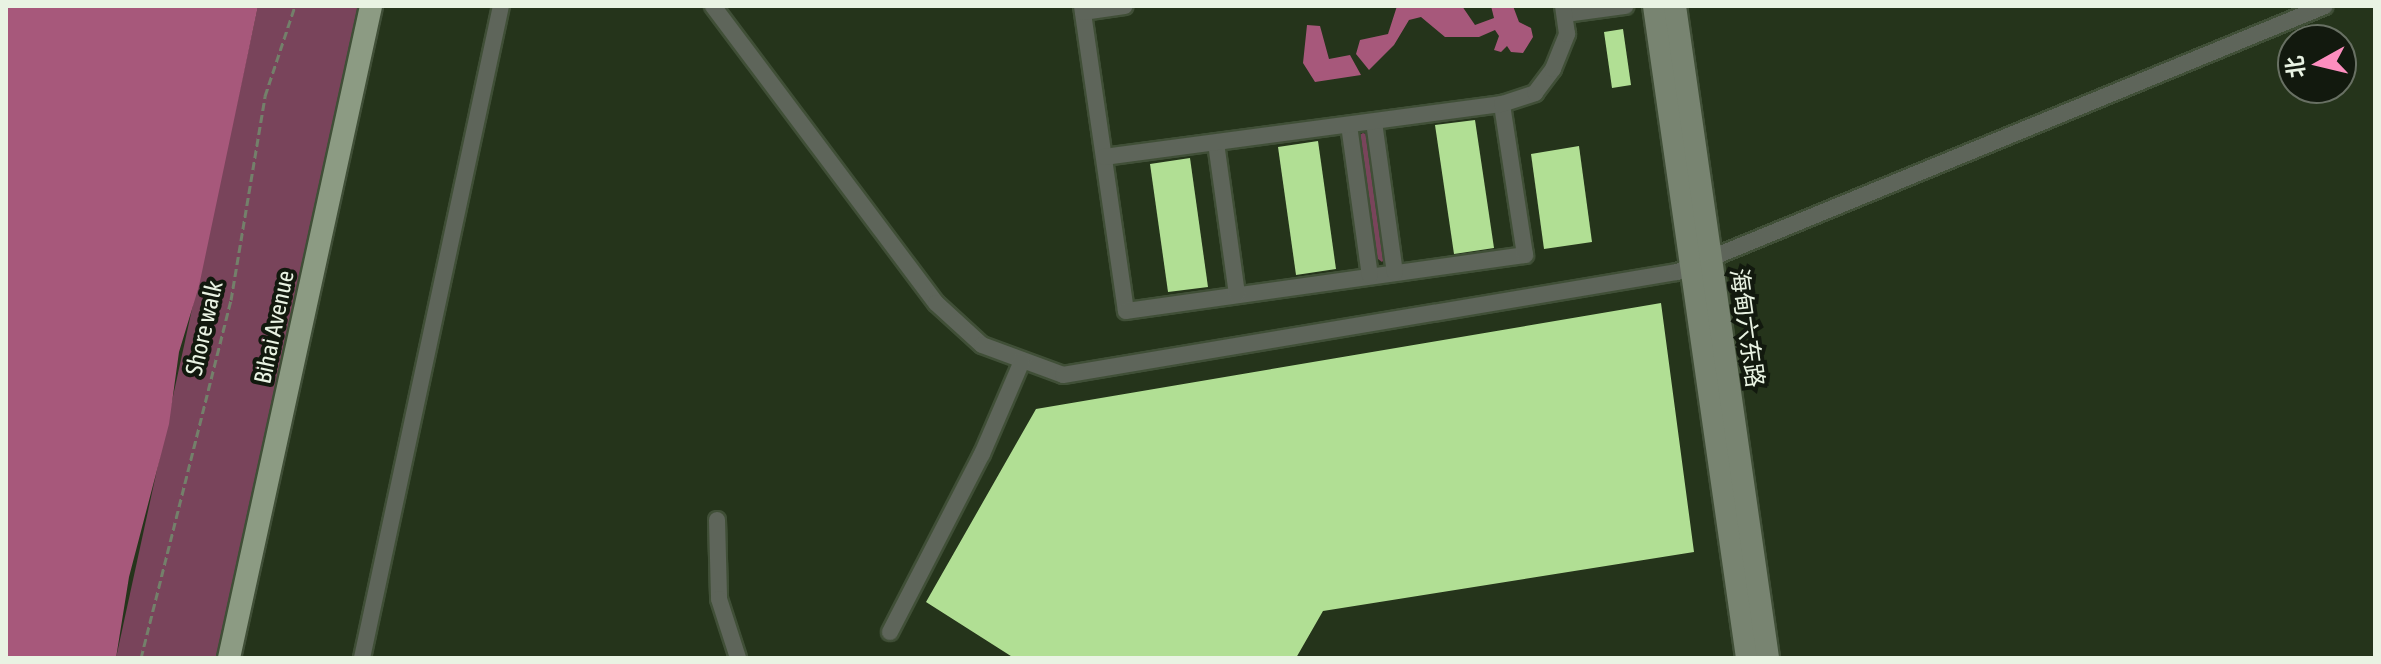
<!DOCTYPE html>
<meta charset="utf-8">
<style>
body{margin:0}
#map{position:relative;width:2381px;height:664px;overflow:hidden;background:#25341b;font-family:"Asap Condensed","Noto Sans SC",sans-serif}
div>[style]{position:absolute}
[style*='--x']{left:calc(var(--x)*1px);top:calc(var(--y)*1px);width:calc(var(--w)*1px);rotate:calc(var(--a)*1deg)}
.green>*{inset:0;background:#79445b}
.water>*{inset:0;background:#a7587b}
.building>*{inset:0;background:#b1df94}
.path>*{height:3px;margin-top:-1.5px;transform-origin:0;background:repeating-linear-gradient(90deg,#73806a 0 8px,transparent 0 12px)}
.roads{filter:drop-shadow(2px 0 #404f37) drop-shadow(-2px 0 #404f37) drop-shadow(0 2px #404f37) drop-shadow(0 -2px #404f37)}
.minor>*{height:16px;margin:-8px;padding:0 8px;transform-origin:8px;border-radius:8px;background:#5e655a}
.secondary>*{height:22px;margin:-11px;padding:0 11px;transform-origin:11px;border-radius:11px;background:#788471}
.primary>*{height:22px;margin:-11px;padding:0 11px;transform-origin:11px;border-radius:11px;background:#8c9b83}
span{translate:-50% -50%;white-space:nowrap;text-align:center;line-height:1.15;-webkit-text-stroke:8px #12190e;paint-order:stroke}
.street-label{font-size:24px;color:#e9f3e3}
.frame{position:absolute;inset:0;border:8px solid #e9f3e3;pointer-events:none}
.north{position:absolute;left:2277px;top:24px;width:80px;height:80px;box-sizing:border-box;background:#12190e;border:2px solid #687063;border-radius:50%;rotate:262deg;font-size:22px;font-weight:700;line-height:32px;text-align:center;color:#e9f3e3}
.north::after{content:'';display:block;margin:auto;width:28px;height:36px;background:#fd8ebf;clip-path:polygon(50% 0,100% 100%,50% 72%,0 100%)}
</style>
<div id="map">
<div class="green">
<div style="clip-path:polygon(258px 6px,361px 6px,218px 658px,116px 658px)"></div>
<div style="clip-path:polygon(1363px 133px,1369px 135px,1386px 257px,1382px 262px,1374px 256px,1357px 136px)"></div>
</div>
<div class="water">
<div style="clip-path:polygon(6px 6px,258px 6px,199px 286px,179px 352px,169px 424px,129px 577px,116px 658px,6px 658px)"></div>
<div style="clip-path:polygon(1397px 6px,1462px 6px,1475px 25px,1494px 18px,1491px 6px,1513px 6px,1519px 22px,1531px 28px,1533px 37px,1523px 53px,1511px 52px,1507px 46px,1501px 52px,1494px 50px,1499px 36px,1495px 30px,1479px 37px,1445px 37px,1421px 17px,1409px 20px,1394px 45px,1369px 70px,1356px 54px,1360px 40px,1388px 34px)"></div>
<div style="clip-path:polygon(1307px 25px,1320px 26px,1329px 59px,1350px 55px,1361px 75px,1315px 82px,1303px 63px)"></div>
</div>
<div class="building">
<div style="clip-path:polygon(1623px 29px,1631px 85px,1612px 88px,1604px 32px)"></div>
<div style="clip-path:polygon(1475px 120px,1494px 248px,1454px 254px,1435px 125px)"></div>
<div style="clip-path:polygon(1318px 141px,1336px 269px,1296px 275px,1278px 147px)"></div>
<div style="clip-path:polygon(1579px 146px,1592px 242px,1544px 249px,1531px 154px)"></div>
<div style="clip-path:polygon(1190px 158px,1208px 287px,1168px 292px,1150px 164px)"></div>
<div style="clip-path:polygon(1661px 303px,1694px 552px,1323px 611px,1296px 658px,1014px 658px,926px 602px,1036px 409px)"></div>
</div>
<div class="path">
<div style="--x:141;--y:658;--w:369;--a:-75.9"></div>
<div style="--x:231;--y:300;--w:207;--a:-80.5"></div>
<div style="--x:265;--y:96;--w:95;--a:-71.6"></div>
</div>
<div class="roads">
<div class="minor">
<div style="--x:713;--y:6;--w:371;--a:53.1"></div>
<div style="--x:936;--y:303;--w:62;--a:42.4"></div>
<div style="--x:982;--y:345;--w:86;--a:20.3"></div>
<div style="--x:1063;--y:375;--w:623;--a:-9.52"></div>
<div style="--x:1677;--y:272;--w:700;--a:-22.32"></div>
<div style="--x:1082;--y:6;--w:308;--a:81.8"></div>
<div style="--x:1126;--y:311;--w:403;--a:-8"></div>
<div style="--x:1525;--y:255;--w:153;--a:-98.7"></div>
<div style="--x:1083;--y:12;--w:42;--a:-8.1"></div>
<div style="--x:1566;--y:14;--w:60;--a:-7.7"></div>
<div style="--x:1374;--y:122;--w:152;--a:82.1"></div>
<div style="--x:1349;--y:125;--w:152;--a:82.1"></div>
<div style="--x:1216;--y:143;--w:153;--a:82.1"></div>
<div style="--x:1104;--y:157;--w:402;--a:-7.6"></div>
<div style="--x:1502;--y:104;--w:35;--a:-18"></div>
<div style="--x:1535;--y:93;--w:30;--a:-53"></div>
<div style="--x:1553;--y:69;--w:38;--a:-68"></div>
<div style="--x:1567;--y:34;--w:28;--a:-98"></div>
<div style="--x:717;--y:520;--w:79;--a:88.5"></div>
<div style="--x:719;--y:599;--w:62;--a:72.1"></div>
<div style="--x:890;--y:632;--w:200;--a:-62.7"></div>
<div style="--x:982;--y:454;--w:101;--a:-66.7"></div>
<div style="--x:362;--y:658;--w:667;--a:-77.97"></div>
</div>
<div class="secondary">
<div style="--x:1654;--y:6;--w:659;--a:81.88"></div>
<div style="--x:1675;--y:6;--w:659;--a:81.88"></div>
</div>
<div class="primary">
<div style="--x:229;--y:658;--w:667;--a:-77.71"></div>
</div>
</div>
<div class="street-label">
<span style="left:274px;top:327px;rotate:-78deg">Bihai Avenue</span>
<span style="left:204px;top:328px;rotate:-77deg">Shore walk</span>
<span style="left:1747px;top:328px;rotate:82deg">海甸六东路</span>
</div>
<div class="frame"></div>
<div class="north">北</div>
</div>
